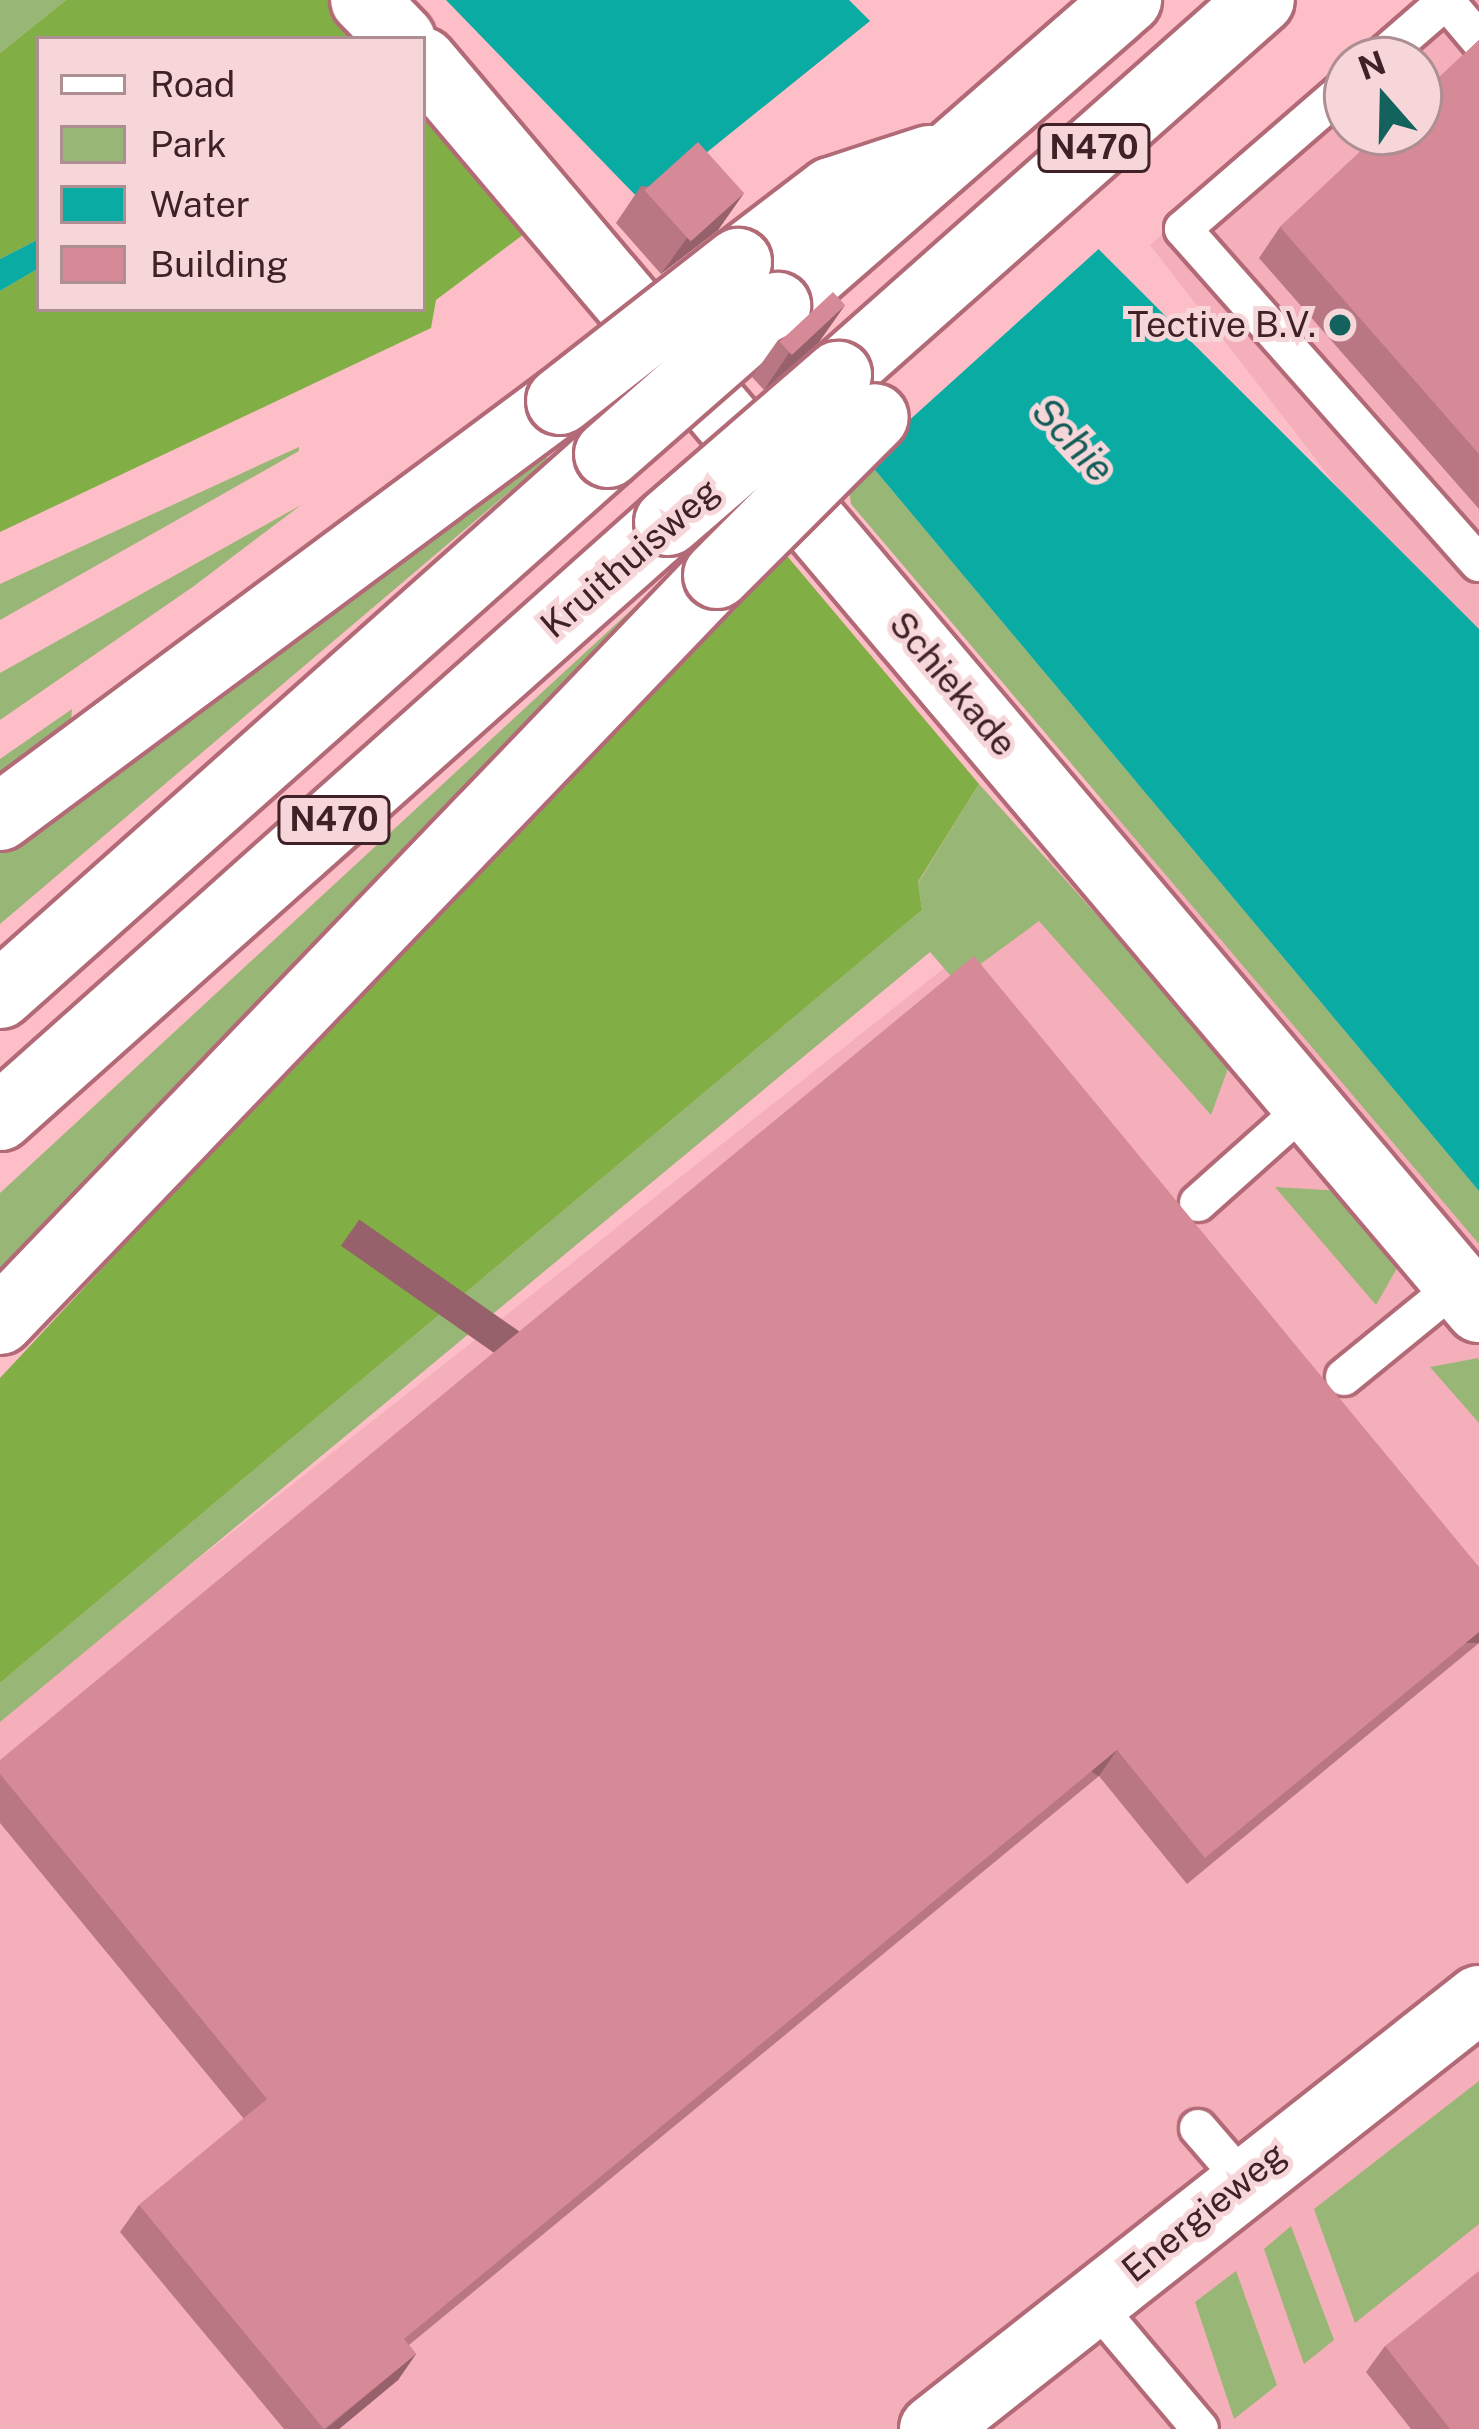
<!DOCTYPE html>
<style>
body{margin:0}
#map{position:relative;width:1479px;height:2429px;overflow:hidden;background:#febec8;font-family:"Public Sans",sans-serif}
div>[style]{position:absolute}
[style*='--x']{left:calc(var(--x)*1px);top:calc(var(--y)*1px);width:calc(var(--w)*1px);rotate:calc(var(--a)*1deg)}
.built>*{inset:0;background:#f4afba}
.green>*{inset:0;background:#98b675}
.forest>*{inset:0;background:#82af45}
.water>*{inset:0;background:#09aba2}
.pier>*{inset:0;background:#febec8}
.roads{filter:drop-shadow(3px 0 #b26a77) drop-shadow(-3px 0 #b26a77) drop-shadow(0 3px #b26a77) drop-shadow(0 -3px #b26a77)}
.lane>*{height:36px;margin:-18px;padding:0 18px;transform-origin:18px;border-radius:18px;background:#fff}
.street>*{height:66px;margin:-33px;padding:0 33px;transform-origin:33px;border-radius:33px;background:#fff}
.highway>*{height:66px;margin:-33px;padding:0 33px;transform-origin:33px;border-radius:33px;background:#fff}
.bridges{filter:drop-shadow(3px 0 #b26a77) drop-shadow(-3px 0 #b26a77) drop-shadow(0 3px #b26a77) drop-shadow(0 -3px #b26a77)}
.highway-bridge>*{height:66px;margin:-33px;padding:0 33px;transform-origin:33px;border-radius:33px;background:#fff}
.wall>*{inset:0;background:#b87782}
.shaded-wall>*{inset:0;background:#96616a;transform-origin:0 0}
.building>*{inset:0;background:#d68a97;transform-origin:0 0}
.dots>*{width:33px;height:33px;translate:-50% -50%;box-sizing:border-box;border:6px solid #f7d6da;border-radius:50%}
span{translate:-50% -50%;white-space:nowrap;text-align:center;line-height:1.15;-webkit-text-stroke:10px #f7d6da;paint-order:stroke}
.shield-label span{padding:3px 9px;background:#f7d6da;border:3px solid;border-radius:9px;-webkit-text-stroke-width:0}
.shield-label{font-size:33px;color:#3f2127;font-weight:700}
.poi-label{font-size:36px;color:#3f2127}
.right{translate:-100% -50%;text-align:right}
.street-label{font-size:36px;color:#3f2127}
.water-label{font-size:39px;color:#125d58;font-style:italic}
.legend{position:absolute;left:36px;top:36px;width:390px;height:276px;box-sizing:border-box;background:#f7d6da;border:3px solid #ad8e92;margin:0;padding:15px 21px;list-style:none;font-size:36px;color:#3f2127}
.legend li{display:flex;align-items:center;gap:24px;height:60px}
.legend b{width:60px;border:3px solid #ad8e92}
.north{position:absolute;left:1323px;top:36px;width:120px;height:120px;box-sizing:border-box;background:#f7d6da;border:3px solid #ad8e92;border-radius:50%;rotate:340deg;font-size:33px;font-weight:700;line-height:48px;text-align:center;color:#3f2127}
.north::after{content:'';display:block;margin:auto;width:42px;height:54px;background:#14625e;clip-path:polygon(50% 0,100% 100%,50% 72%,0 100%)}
</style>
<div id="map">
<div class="built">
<i style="clip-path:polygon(1422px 0,1479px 0,1479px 2429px,0 2429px,0 1716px,962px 954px,1359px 515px,1150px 245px,1347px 68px,1347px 132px,1419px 132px,1419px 60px,1356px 60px)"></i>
</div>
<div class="green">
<i style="clip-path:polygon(0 0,66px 0,0 53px)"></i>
<i style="clip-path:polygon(534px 445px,548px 459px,0 924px,0 850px)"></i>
<i style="clip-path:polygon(299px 447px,299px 451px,0 620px,0 584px)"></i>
<i style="clip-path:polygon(870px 464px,1479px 1191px,1479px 1244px,851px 504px,848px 483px)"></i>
<i style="clip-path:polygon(301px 505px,194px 586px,0 720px,0 673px)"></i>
<i style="clip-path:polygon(693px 553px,0 1286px,0 1193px)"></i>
<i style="clip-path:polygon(72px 709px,70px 737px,0 787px,0 759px)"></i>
<i style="clip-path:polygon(979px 784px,1230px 1063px,1211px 1115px,1039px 921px,956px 982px,930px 952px,0 1722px,0 1683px,922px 910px,918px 883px)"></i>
<i style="clip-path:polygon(1275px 1187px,1342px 1191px,1401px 1261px,1376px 1305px)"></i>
<i style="clip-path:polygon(1478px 1358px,1479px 1360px,1479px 1423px,1430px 1367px)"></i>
<i style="clip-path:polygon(1479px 2081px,1479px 2224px,1355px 2323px,1314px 2209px)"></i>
<i style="clip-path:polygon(1291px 2226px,1334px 2340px,1304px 2364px,1264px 2249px)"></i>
<i style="clip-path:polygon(1236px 2271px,1277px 2385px,1234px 2419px,1195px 2302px)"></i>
</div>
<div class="forest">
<i style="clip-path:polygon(66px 0,331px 0,366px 39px,39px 39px,39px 239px,0 259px,0 53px)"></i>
<i style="clip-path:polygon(423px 101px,536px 225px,436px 300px,431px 328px,0 532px,0 291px,39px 268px,39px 309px,423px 309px)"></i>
<i style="clip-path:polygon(777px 544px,979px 784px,918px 882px,922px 910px,0 1683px,0 1378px)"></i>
</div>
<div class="water">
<i style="clip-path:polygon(446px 0,849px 0,1479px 629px,1479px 1191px,870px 464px,903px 435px,673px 179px,642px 202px)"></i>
<i style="clip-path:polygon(39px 239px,39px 268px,0 291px,0 259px)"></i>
</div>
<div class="pier">
<i style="clip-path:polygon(875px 17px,1102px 246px,894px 434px,671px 187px,639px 207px)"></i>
</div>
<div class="roads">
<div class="lane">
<i style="--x:1446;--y:1;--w:51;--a:49.8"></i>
<i style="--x:1378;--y:60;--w:91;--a:-41"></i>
<i style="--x:1347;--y:87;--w:217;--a:139.1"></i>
<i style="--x:1183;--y:229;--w:446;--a:48.5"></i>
<i style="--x:1198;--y:1203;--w:146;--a:-41.7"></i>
<i style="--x:1344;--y:1377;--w:146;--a:-39.2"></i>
<i style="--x:1198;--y:2128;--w:67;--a:49.2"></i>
<i style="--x:1092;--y:2301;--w:167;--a:49.8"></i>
</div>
<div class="street">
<i style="--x:364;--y:0;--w:54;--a:45.7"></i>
<i style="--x:423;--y:61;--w:1635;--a:49.76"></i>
<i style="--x:933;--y:2429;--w:695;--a:-38.22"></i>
</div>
<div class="highway">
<i style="--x:738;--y:262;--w:117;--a:-37.4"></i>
<i style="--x:831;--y:191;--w:103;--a:-18.1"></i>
<i style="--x:777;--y:306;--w:466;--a:-41.1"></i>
<i style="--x:838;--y:375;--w:565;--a:-41.56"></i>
<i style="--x:0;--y:817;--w:698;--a:-36.61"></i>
<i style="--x:0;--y:995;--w:814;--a:-41.66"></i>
<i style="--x:0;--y:1117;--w:895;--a:-41.69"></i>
<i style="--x:0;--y:1321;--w:1035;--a:-46.14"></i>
</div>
</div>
<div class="bridges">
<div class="highway-bridge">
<i style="--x:560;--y:401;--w:226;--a:-38"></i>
<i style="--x:608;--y:454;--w:225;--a:-41.2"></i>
<i style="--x:668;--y:522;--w:225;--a:-40.9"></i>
<i style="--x:717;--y:575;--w:223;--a:-45"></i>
</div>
</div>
<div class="wall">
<i style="clip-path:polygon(1479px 40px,1479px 509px,1259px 258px,1280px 227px)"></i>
<i style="clip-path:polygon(641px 186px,744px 193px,718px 230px,661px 274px,616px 223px)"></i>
<i style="clip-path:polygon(845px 305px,819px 342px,764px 390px,752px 377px,778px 340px)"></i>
<i style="clip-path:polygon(1479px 1567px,1479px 1643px,1187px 1884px,1099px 1776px,409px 2345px,416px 2354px,398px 2380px,339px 2429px,284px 2429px,120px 2232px,139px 2205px,244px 2119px,0 1823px,0 1760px)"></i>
<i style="clip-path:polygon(1385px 2346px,1479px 2429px,1411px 2429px,1366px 2372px)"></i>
</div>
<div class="shaded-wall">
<i style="clip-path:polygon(744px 193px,718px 230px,661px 274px,687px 238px)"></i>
<i style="clip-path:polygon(845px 305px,819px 342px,764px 390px,789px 353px)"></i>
<i style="left:1479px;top:1632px;width:11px;height:355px;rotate:90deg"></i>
<i style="left:1117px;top:1750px;width:32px;height:925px;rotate:125deg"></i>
<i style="clip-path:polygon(416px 2354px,398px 2380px,339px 2429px,326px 2429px)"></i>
</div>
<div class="building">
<i style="clip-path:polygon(1479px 40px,1479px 454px,1280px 227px,1381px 132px,1419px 132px,1419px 96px)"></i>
<i style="left:698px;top:142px;width:69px;height:72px;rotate:48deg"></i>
<i style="left:833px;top:292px;width:18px;height:73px;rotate:47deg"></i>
<i style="clip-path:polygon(974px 956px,1479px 1567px,1479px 1632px,1205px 1858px,1117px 1750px,404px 2339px,416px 2354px,324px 2429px,139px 2205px,267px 2099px,0 1774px,0 1760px)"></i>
<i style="clip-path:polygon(1479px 2271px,1479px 2429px,1450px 2429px,1385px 2346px)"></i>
</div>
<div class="dots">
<i style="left:1340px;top:325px;background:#14625e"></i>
</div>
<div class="shield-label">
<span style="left:1094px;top:148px">N470</span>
<span style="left:334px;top:820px">N470</span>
</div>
<div class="poi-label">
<span class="right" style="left:1316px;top:325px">Tective B.V.</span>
</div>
<div class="street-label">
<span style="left:630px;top:558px;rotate:-41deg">Kruithuisweg</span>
<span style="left:953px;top:684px;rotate:50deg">Schiekade</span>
<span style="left:1204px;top:2212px;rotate:-39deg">Energieweg</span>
</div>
<div class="water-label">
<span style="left:1073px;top:440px;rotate:47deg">Schie</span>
</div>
<ul class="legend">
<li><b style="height:15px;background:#fff"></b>Road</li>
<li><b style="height:33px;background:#98b675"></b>Park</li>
<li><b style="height:33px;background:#09aba2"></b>Water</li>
<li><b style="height:33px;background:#d68a97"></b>Building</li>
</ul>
<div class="north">N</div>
</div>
